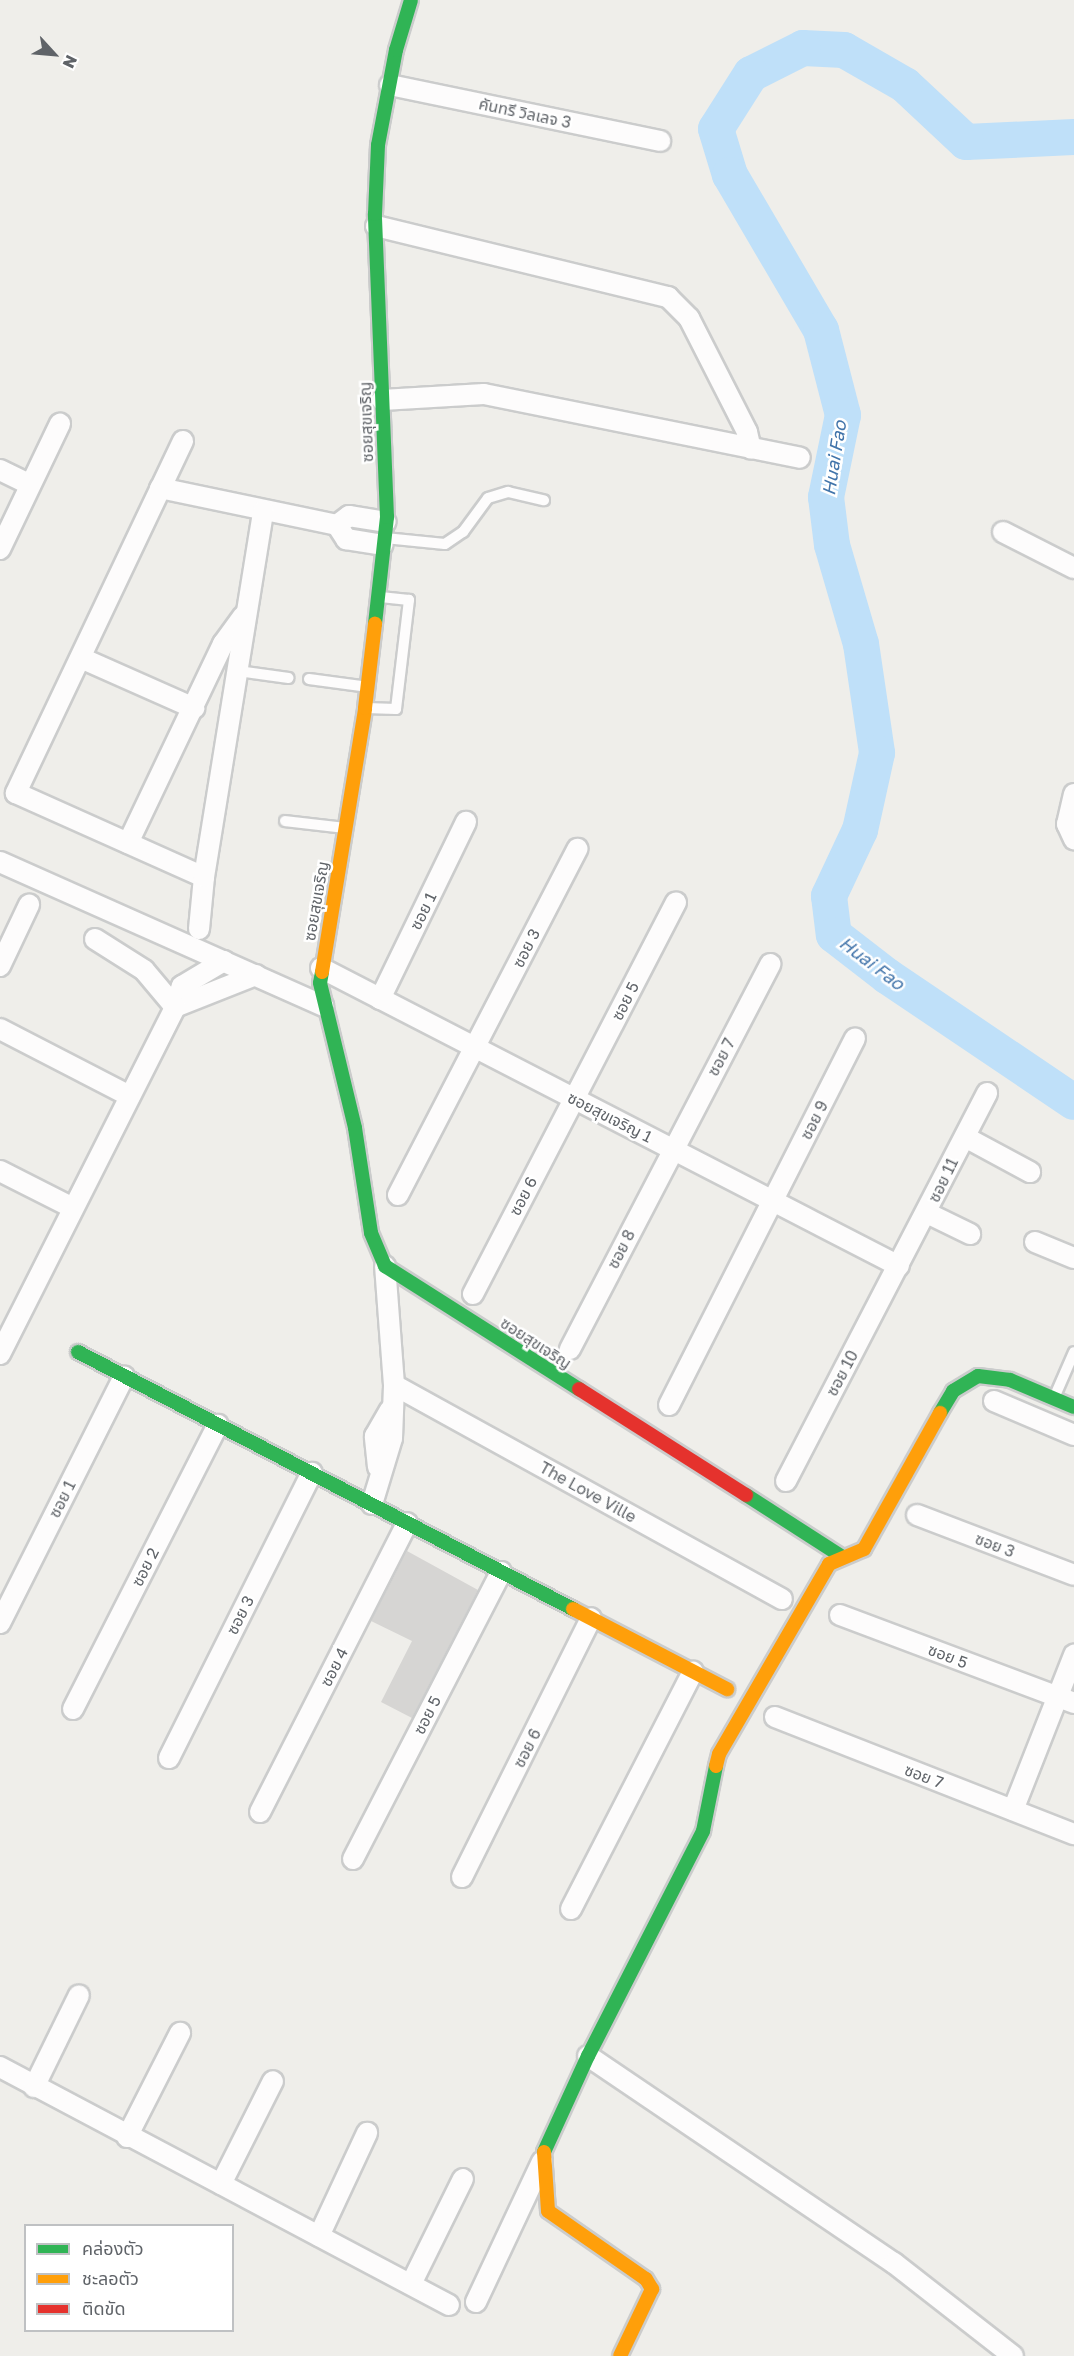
<!DOCTYPE html>
<meta charset="utf-8">
<style>
body{margin:0}
#map{position:relative;width:1074px;height:2356px;overflow:hidden;background:#efeeea;font-family:"Golos Text","Noto Sans Thai",sans-serif}
div>[style]{position:absolute}
[style*='--x']{left:calc(var(--x)*1px);top:calc(var(--y)*1px);width:calc(var(--w)*1px);rotate:calc(var(--a)*1deg)}
.river>*{height:36px;margin:-18px;padding:0 18px;transform-origin:18px;border-radius:18px;background:#bfe0f9}
.building>*{inset:0;background:#d6d5d3}
.roads{filter:drop-shadow(2px 0 #cbcccc) drop-shadow(-2px 0 #cbcccc) drop-shadow(0 2px #cbcccc) drop-shadow(0 -2px #cbcccc)}
.lane>*{height:10px;margin:-5px;padding:0 5px;transform-origin:5px;border-radius:5px;background:#fdfcfc}
.street>*{height:20px;margin:-10px;padding:0 10px;transform-origin:10px;border-radius:10px;background:#fdfcfc}
.fast>*{height:14px;margin:-7px;padding:0 7px;transform-origin:7px;border-radius:7px;background:#30b455}
.slow>*{height:14px;margin:-7px;padding:0 7px;transform-origin:7px;border-radius:7px;background:#ff9f0a}
.jam>*{height:14px;margin:-7px;padding:0 7px;transform-origin:7px;border-radius:7px;background:#e5322d}
span{translate:-50% -50%;white-space:nowrap;text-align:center;line-height:1.15;-webkit-text-stroke:5px #fff;paint-order:stroke}
.street-label{font-size:16px;color:#5f6368}
.water-label{font-size:18px;color:#4174aa;font-style:italic}
.legend{position:absolute;left:24px;top:2224px;width:210px;height:108px;box-sizing:border-box;background:#fff;border:2px solid #bfc1c3;margin:0;padding:8px 10px;list-style:none;font-size:18px;color:#5f6368}
.legend li{display:flex;align-items:center;gap:12px;height:30px}
.legend b{width:30px;border:2px solid #bfc1c3}
.north{position:absolute;left:24px;top:24px;width:60px;height:60px;-webkit-text-stroke:4px #fff;paint-order:stroke;rotate:116deg;font-size:16px;font-weight:700;line-height:24px;text-align:center;color:#5f6368}
.north::after{content:'';display:block;margin:auto;width:21px;height:27px;background:#5f6368;clip-path:polygon(50% 0,100% 100%,50% 72%,0 100%)}
</style>
<div id="map">
<div class="river">
<i style="--x:1074;--y:137;--w:108;--a:177.3"></i>
<i style="--x:966;--y:142;--w:83;--a:-136.9"></i>
<i style="--x:905;--y:85;--w:70;--a:-150.2"></i>
<i style="--x:844;--y:50;--w:41;--a:-177.2"></i>
<i style="--x:803;--y:48;--w:58;--a:153.4"></i>
<i style="--x:751;--y:74;--w:65;--a:122.5"></i>
<i style="--x:716;--y:129;--w:48;--a:73.1"></i>
<i style="--x:730;--y:175;--w:180;--a:59.6"></i>
<i style="--x:821;--y:330;--w:88;--a:75.5"></i>
<i style="--x:843;--y:415;--w:84;--a:101.7"></i>
<i style="--x:826;--y:497;--w:48;--a:82.9"></i>
<i style="--x:832;--y:545;--w:103;--a:73.7"></i>
<i style="--x:861;--y:644;--w:110;--a:81.6"></i>
<i style="--x:877;--y:753;--w:79;--a:102.4"></i>
<i style="--x:860;--y:830;--w:73;--a:115.2"></i>
<i style="--x:829;--y:896;--w:39;--a:83"></i>
<i style="--x:834;--y:935;--w:67;--a:37.7"></i>
<i style="--x:887;--y:976;--w:225;--a:34"></i>
</div>
<div class="building">
<i style="clip-path:polygon(407px 1551px,478px 1590px,412px 1718px,381px 1702px,412px 1641px,371px 1621px)"></i>
</div>
<div class="roads">
<div class="lane">
<i style="--x:385;--y:538;--w:60;--a:5.7"></i>
<i style="--x:445;--y:544;--w:22;--a:-34"></i>
<i style="--x:463;--y:532;--w:42;--a:-53.7"></i>
<i style="--x:488;--y:498;--w:21;--a:-17"></i>
<i style="--x:508;--y:492;--w:37;--a:13"></i>
<i style="--x:238;--y:671;--w:51;--a:7.8"></i>
<i style="--x:309;--y:679;--w:60;--a:7.7"></i>
<i style="--x:366;--y:708;--w:30;--a:2"></i>
<i style="--x:396;--y:709;--w:110;--a:-83.2"></i>
<i style="--x:409;--y:600;--w:31;--a:-174"></i>
<i style="--x:285;--y:821;--w:60;--a:6.7"></i>
<i style="--x:1054;--y:1398;--w:50;--a:-66.5"></i>
</div>
<div class="street">
<i style="--x:390;--y:85;--w:276;--a:11.7"></i>
<i style="--x:376;--y:226;--w:301;--a:13.7"></i>
<i style="--x:668;--y:297;--w:30;--a:45"></i>
<i style="--x:689;--y:318;--w:128;--a:63"></i>
<i style="--x:747;--y:432;--w:17;--a:77"></i>
<i style="--x:382;--y:400;--w:102;--a:-3.4"></i>
<i style="--x:484;--y:394;--w:322;--a:11.4"></i>
<i style="--x:183;--y:441;--w:390;--a:115.4"></i>
<i style="--x:16;--y:793;--w:206;--a:24.1"></i>
<i style="--x:0;--y:470;--w:32;--a:26"></i>
<i style="--x:160;--y:488;--w:181;--a:11.8"></i>
<i style="--x:337;--y:525;--w:17;--a:57"></i>
<i style="--x:346;--y:539;--w:37;--a:9"></i>
<i style="--x:337;--y:525;--w:15;--a:-37"></i>
<i style="--x:349;--y:516;--w:37;--a:9"></i>
<i style="--x:1003;--y:532;--w:80;--a:26.9"></i>
<i style="--x:0;--y:549;--w:139;--a:-64.4"></i>
<i style="--x:81;--y:658;--w:124;--a:23.9"></i>
<i style="--x:1074;--y:794;--w:31;--a:103"></i>
<i style="--x:1067;--y:824;--w:17;--a:65"></i>
<i style="--x:128;--y:843;--w:221;--a:-64.5"></i>
<i style="--x:223;--y:644;--w:34;--a:-54"></i>
<i style="--x:0;--y:862;--w:354;--a:24"></i>
<i style="--x:199;--y:929;--w:52;--a:-84.5"></i>
<i style="--x:204;--y:877;--w:371;--a:-80.8"></i>
<i style="--x:0;--y:966;--w:68;--a:-64.6"></i>
<i style="--x:321;--y:968;--w:650;--a:27.27"></i>
<i style="--x:380;--y:999;--w:197;--a:-64.1"></i>
<i style="--x:175;--y:1007;--w:87;--a:-21.6"></i>
<i style="--x:175;--y:1007;--w:22;--a:-72"></i>
<i style="--x:182;--y:986;--w:49;--a:-30.8"></i>
<i style="--x:0;--y:1029;--w:146;--a:27.3"></i>
<i style="--x:965;--y:1137;--w:74;--a:28.3"></i>
<i style="--x:0;--y:1171;--w:80;--a:26.9"></i>
<i style="--x:398;--y:1195;--w:390;--a:-62.6"></i>
<i style="--x:927;--y:1213;--w:48;--a:26"></i>
<i style="--x:1035;--y:1242;--w:42;--a:22.3"></i>
<i style="--x:473;--y:1294;--w:441;--a:-62.6"></i>
<i style="--x:570;--y:1349;--w:434;--a:-62.5"></i>
<i style="--x:0;--y:1354;--w:389;--a:-63.2"></i>
<i style="--x:175;--y:1007;--w:48;--a:-130"></i>
<i style="--x:144;--y:970;--w:58;--a:-147.7"></i>
<i style="--x:394;--y:1385;--w:443;--a:28.9"></i>
<i style="--x:994;--y:1401;--w:87;--a:23"></i>
<i style="--x:669;--y:1405;--w:411;--a:-63.1"></i>
<i style="--x:378;--y:1467;--w:31;--a:-96"></i>
<i style="--x:375;--y:1436;--w:30;--a:-60"></i>
<i style="--x:786;--y:1481;--w:437;--a:-62.6"></i>
<i style="--x:372;--y:1504;--w:69;--a:-73.1"></i>
<i style="--x:392;--y:1438;--w:53;--a:-87.8"></i>
<i style="--x:394;--y:1385;--w:119;--a:-94.3"></i>
<i style="--x:917;--y:1515;--w:168;--a:20.9"></i>
<i style="--x:840;--y:1615;--w:250;--a:20.6"></i>
<i style="--x:0;--y:1623;--w:276;--a:-63.3"></i>
<i style="--x:73;--y:1709;--w:319;--a:-63"></i>
<i style="--x:775;--y:1717;--w:321;--a:21.4"></i>
<i style="--x:169;--y:1758;--w:319;--a:-63.4"></i>
<i style="--x:1013;--y:1810;--w:167;--a:-68.5"></i>
<i style="--x:260;--y:1812;--w:324;--a:-63"></i>
<i style="--x:353;--y:1859;--w:323;--a:-62.7"></i>
<i style="--x:462;--y:1877;--w:289;--a:-63.5"></i>
<i style="--x:571;--y:1909;--w:267;--a:-62.8"></i>
<i style="--x:588;--y:2056;--w:369;--a:34.1"></i>
<i style="--x:894;--y:2263;--w:151;--a:38"></i>
<i style="--x:0;--y:2067;--w:508;--a:27.93"></i>
<i style="--x:34;--y:2087;--w:102;--a:-63.9"></i>
<i style="--x:127;--y:2137;--w:117;--a:-63"></i>
<i style="--x:221;--y:2184;--w:115;--a:-63.2"></i>
<i style="--x:319;--y:2236;--w:114;--a:-65"></i>
<i style="--x:411;--y:2284;--w:117;--a:-63.7"></i>
<i style="--x:476;--y:2302;--w:155;--a:-64.8"></i>
</div>
<div class="fast">
<i style="--x:375;--y:624;--w:108;--a:-83.6"></i>
<i style="--x:387;--y:517;--w:303;--a:-92.3"></i>
<i style="--x:375;--y:214;--w:69;--a:-87.5"></i>
<i style="--x:378;--y:145;--w:97;--a:-79.3"></i>
<i style="--x:396;--y:50;--w:52;--a:-73.3"></i>
<i style="--x:322;--y:972;--w:11;--a:100"></i>
<i style="--x:320;--y:983;--w:149;--a:76.4"></i>
<i style="--x:355;--y:1128;--w:106;--a:81.3"></i>
<i style="--x:371;--y:1233;--w:36;--a:67"></i>
<i style="--x:385;--y:1266;--w:230;--a:32.4"></i>
<i style="--x:78;--y:1352;--w:558;--a:27.44"></i>
<i style="--x:940;--y:1413;--w:26;--a:-59"></i>
<i style="--x:953;--y:1391;--w:29;--a:-31"></i>
<i style="--x:978;--y:1376;--w:32;--a:7"></i>
<i style="--x:1010;--y:1380;--w:69;--a:22.9"></i>
<i style="--x:746;--y:1495;--w:113;--a:32.7"></i>
<i style="--x:544;--y:2152;--w:106;--a:-65.4"></i>
<i style="--x:588;--y:2056;--w:253;--a:-62.9"></i>
<i style="--x:703;--y:1831;--w:66;--a:-78.7"></i>
</div>
<div class="slow">
<i style="--x:322;--y:972;--w:267;--a:-80.7"></i>
<i style="--x:365;--y:708;--w:85;--a:-83.2"></i>
<i style="--x:573;--y:1609;--w:174;--a:27.5"></i>
<i style="--x:716;--y:1766;--w:12;--a:-76"></i>
<i style="--x:719;--y:1754;--w:220;--a:-59.9"></i>
<i style="--x:829;--y:1564;--w:38;--a:-23"></i>
<i style="--x:864;--y:1549;--w:156;--a:-60.8"></i>
<i style="--x:544;--y:2152;--w:59;--a:86.1"></i>
<i style="--x:548;--y:2211;--w:119;--a:34.8"></i>
<i style="--x:646;--y:2279;--w:12;--a:59"></i>
<i style="--x:652;--y:2289;--w:74;--a:115.5"></i>
</div>
<div class="jam">
<i style="--x:579;--y:1389;--w:198;--a:32.4"></i>
</div>
</div>
<div class="street-label">
<span style="left:525px;top:113px;rotate:12deg">คันทรี วิลเลจ 3</span>
<span style="left:366px;top:422px;rotate:-92deg">ซอยสุขเจริญ</span>
<span style="left:316px;top:901px;rotate:-80deg">ซอยสุขเจริญ</span>
<span style="left:423px;top:911px;rotate:-64deg">ซอย 1</span>
<span style="left:526px;top:948px;rotate:-63deg">ซอย 3</span>
<span style="left:625px;top:1001px;rotate:-63deg">ซอย 5</span>
<span style="left:721px;top:1057px;rotate:-62deg">ซอย 7</span>
<span style="left:610px;top:1117px;rotate:27deg">ซอยสุขเจริญ 1</span>
<span style="left:814px;top:1120px;rotate:-63deg">ซอย 9</span>
<span style="left:943px;top:1180px;rotate:-64deg">ซอย 11</span>
<span style="left:523px;top:1196px;rotate:-63deg">ซอย 6</span>
<span style="left:621px;top:1249px;rotate:-63deg">ซอย 8</span>
<span style="left:536px;top:1343px;rotate:33deg">ซอยสุขเจริญ</span>
<span style="left:842px;top:1373px;rotate:-62deg">ซอย 10</span>
<span style="left:588px;top:1492px;rotate:29deg">The Love Ville</span>
<span style="left:62px;top:1499px;rotate:-63deg">ซอย 1</span>
<span style="left:995px;top:1545px;rotate:21deg">ซอย 3</span>
<span style="left:145px;top:1567px;rotate:-63deg">ซอย 2</span>
<span style="left:240px;top:1615px;rotate:-63deg">ซอย 3</span>
<span style="left:948px;top:1656px;rotate:21deg">ซอย 5</span>
<span style="left:334px;top:1667px;rotate:-63deg">ซอย 4</span>
<span style="left:427px;top:1715px;rotate:-63deg">ซอย 5</span>
<span style="left:527px;top:1748px;rotate:-63deg">ซอย 6</span>
<span style="left:924px;top:1776px;rotate:21deg">ซอย 7</span>
</div>
<div class="water-label">
<span style="left:834px;top:458px;rotate:-81deg">Huai Fao</span>
<span style="left:872px;top:963px;rotate:37deg">Huai Fao</span>
</div>
<ul class="legend">
<li><b style="height:8px;background:#30b455"></b>คล่องตัว</li>
<li><b style="height:8px;background:#ff9f0a"></b>ชะลอตัว</li>
<li><b style="height:8px;background:#e5322d"></b>ติดขัด</li>
</ul>
<div class="north">N</div>
</div>
